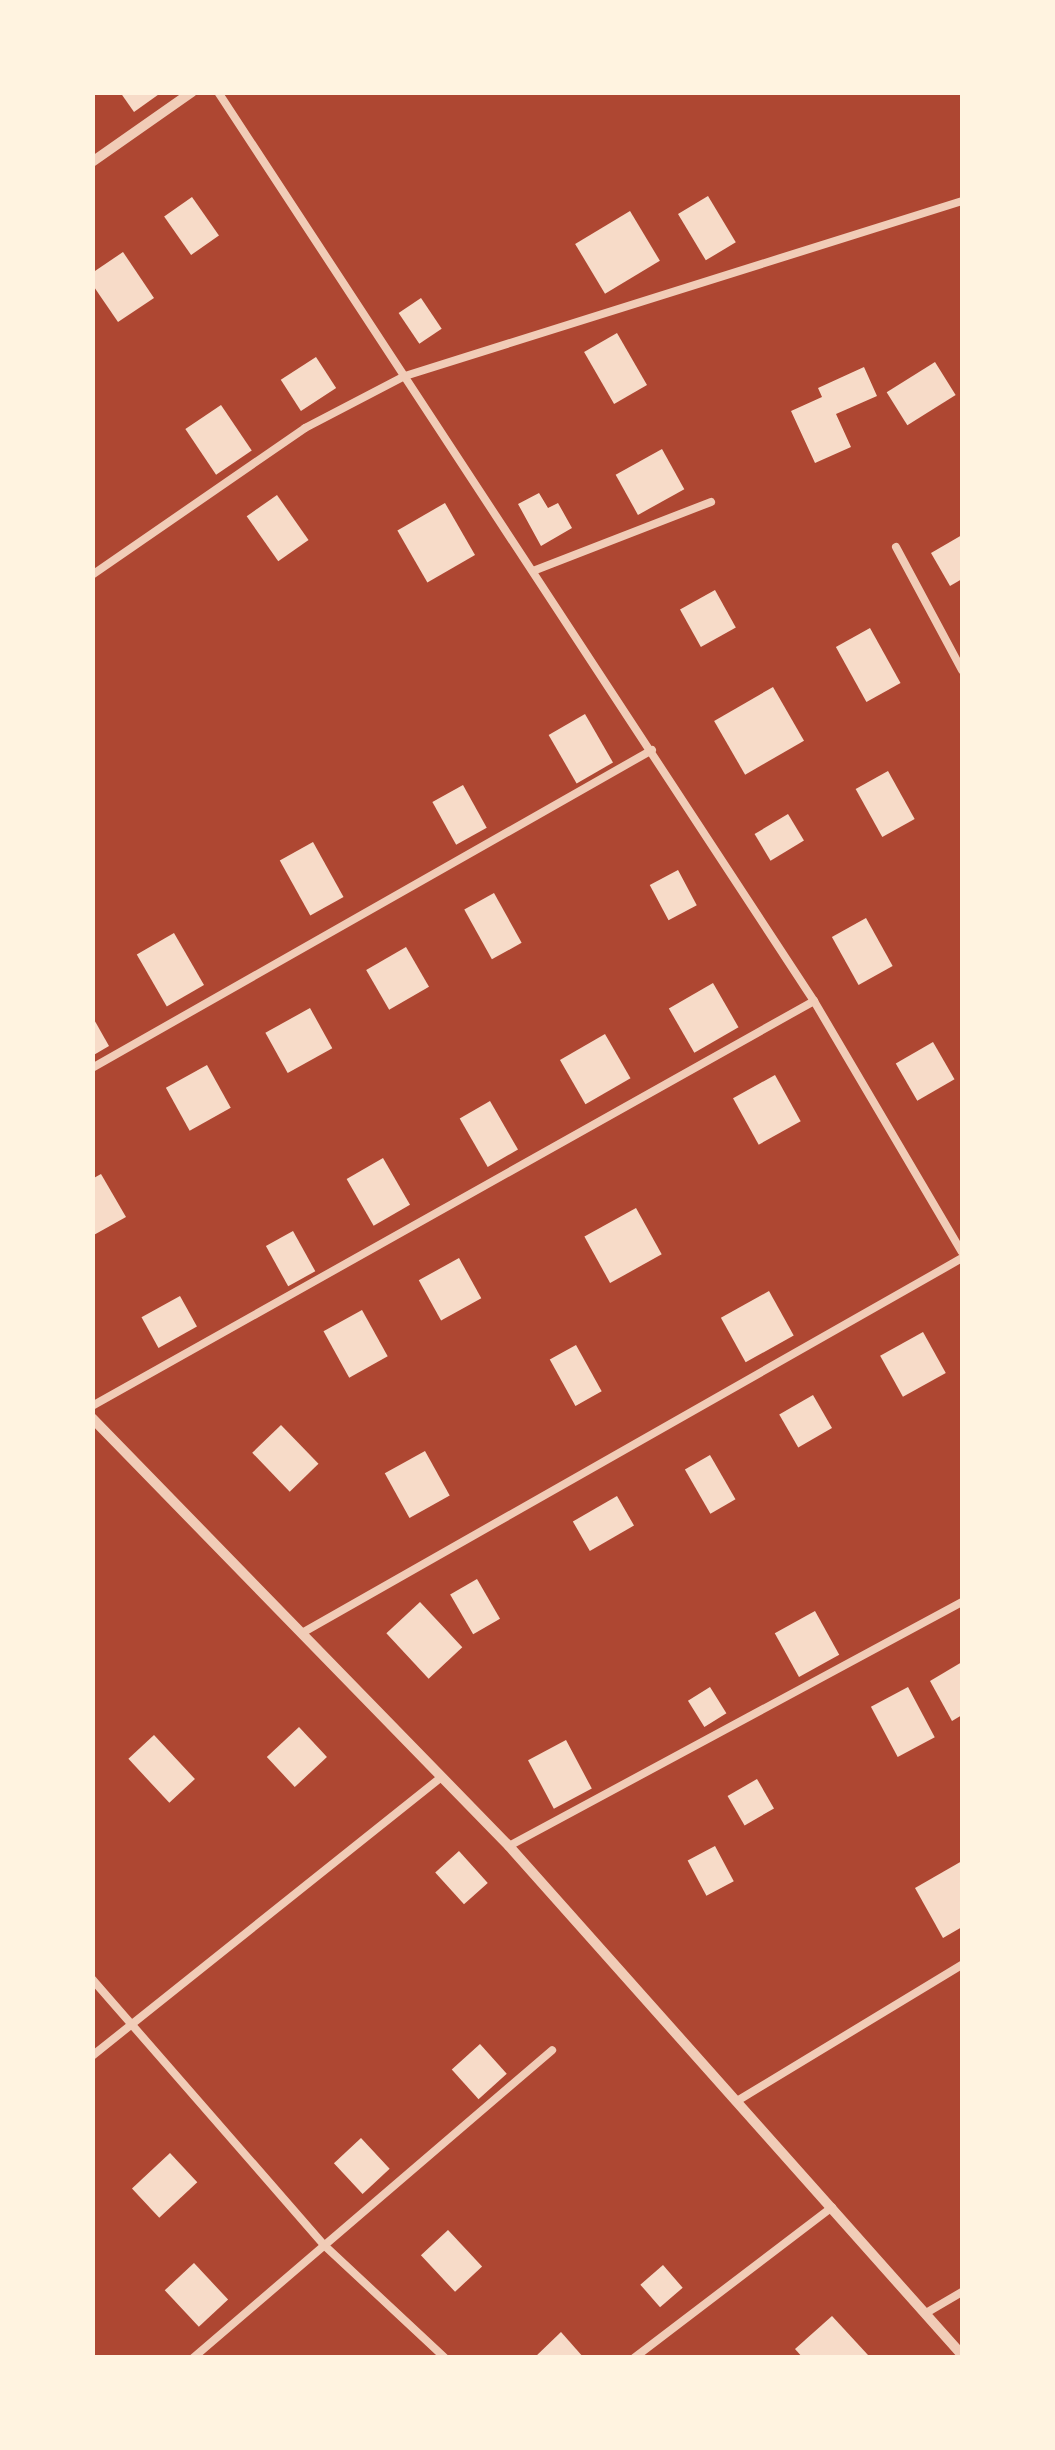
<!DOCTYPE html>
<style>
body{margin:0}
#map{position:relative;width:1055px;height:2450px;overflow:hidden;background:#c8553d;font-family:Helvetica,sans-serif}
div>[style]{position:absolute}
[style*='--x']{left:calc(var(--x)*1px);top:calc(var(--y)*1px);width:calc(var(--w)*1px);rotate:calc(var(--a)*1deg)}
.green>*{inset:0;background:#ae4732;transform-origin:0 0}
.building>*{inset:0;background:#f7dbc8;transform-origin:0 0}
.service>*{height:8px;margin:-4px;padding:0 4px;transform-origin:4px;border-radius:4px;background:#f1ccb7}
.minor>*{height:10px;margin:-5px;padding:0 5px;transform-origin:5px;border-radius:5px;background:#f1ccb7}
span{translate:-50% -50%;white-space:nowrap;text-align:center;line-height:1.15;-webkit-text-stroke:10px #fff3e0;paint-order:stroke}
.frame{position:absolute;inset:0;border:95px solid #fff3e0;pointer-events:none}
</style>
<div id="map">
<div class="green">
<i style="left:92px;top:93px;width:870px;height:2264px"></i>
</div>
<div class="building">
<i style="clip-path:polygon(120px 92px,162px 92px,134px 112px)"></i>
<i style="left:708px;top:196px;width:54px;height:35px;rotate:59deg"></i>
<i style="left:192px;top:197px;width:47px;height:34px;rotate:55deg"></i>
<i style="left:630px;top:211px;width:58px;height:64px;rotate:59deg"></i>
<i style="clip-path:polygon(123px 252px,154px 298px,118px 322px,92px 284px,92px 273px)"></i>
<i style="left:421px;top:298px;width:37px;height:27px;rotate:56deg"></i>
<i style="left:617px;top:333px;width:60px;height:38px;rotate:60deg"></i>
<i style="left:316px;top:357px;width:37px;height:42px;rotate:57deg"></i>
<i style="left:935px;top:362px;width:39px;height:57px;rotate:58deg"></i>
<i style="clip-path:polygon(864px 367px,877px 396px,836px 414px,851px 447px,815px 463px,791px 411px,822px 397px,818px 388px)"></i>
<i style="left:221px;top:405px;width:55px;height:43px;rotate:56deg"></i>
<i style="left:662px;top:449px;width:46px;height:53px;rotate:61deg"></i>
<i style="clip-path:polygon(539px 493px,548px 508px,558px 503px,572px 528px,541px 546px,518px 504px)"></i>
<i style="left:277px;top:495px;width:55px;height:37px;rotate:55deg"></i>
<i style="left:445px;top:503px;width:60px;height:55px;rotate:60deg"></i>
<i style="clip-path:polygon(962px 535px,962px 579px,950px 586px,931px 553px)"></i>
<i style="left:715px;top:590px;width:43px;height:40px;rotate:61deg"></i>
<i style="left:870px;top:628px;width:63px;height:39px;rotate:61deg"></i>
<i style="left:773px;top:687px;width:62px;height:68px;rotate:60deg"></i>
<i style="left:585px;top:714px;width:56px;height:42px;rotate:60deg"></i>
<i style="left:888px;top:771px;width:55px;height:37px;rotate:61deg"></i>
<i style="left:463px;top:785px;width:49px;height:35px;rotate:61deg"></i>
<i style="left:788px;top:814px;width:31px;height:39px;rotate:59deg"></i>
<i style="left:313px;top:842px;width:63px;height:38px;rotate:61deg"></i>
<i style="left:678px;top:870px;width:40px;height:32px;rotate:62deg"></i>
<i style="left:494px;top:893px;width:57px;height:34px;rotate:61deg"></i>
<i style="left:866px;top:918px;width:55px;height:39px;rotate:61deg"></i>
<i style="left:174px;top:933px;width:60px;height:43px;rotate:60deg"></i>
<i style="left:406px;top:947px;width:46px;height:46px;rotate:60deg"></i>
<i style="left:713px;top:983px;width:51px;height:51px;rotate:60deg"></i>
<i style="left:310px;top:1008px;width:46px;height:51px;rotate:61deg"></i>
<i style="clip-path:polygon(92px 1016px,109px 1046px,92px 1056px)"></i>
<i style="left:605px;top:1034px;width:51px;height:52px;rotate:60deg"></i>
<i style="left:933px;top:1042px;width:43px;height:43px;rotate:60deg"></i>
<i style="left:207px;top:1065px;width:49px;height:47px;rotate:61deg"></i>
<i style="left:775px;top:1075px;width:53px;height:48px;rotate:61deg"></i>
<i style="left:490px;top:1101px;width:56px;height:35px;rotate:60deg"></i>
<i style="left:383px;top:1158px;width:54px;height:42px;rotate:60deg"></i>
<i style="clip-path:polygon(101px 1174px,126px 1217px,92px 1236px,92px 1179px)"></i>
<i style="left:636px;top:1208px;width:53px;height:59px;rotate:61deg"></i>
<i style="left:293px;top:1231px;width:46px;height:31px;rotate:61deg"></i>
<i style="left:459px;top:1258px;width:46px;height:46px;rotate:61deg"></i>
<i style="left:769px;top:1291px;width:51px;height:55px;rotate:61deg"></i>
<i style="left:180px;top:1296px;width:35px;height:44px;rotate:61deg"></i>
<i style="left:362px;top:1310px;width:53px;height:44px;rotate:61deg"></i>
<i style="left:923px;top:1332px;width:47px;height:49px;rotate:61deg"></i>
<i style="left:576px;top:1345px;width:53px;height:30px;rotate:61deg"></i>
<i style="left:813px;top:1395px;width:38px;height:39px;rotate:60deg"></i>
<i style="left:281px;top:1425px;width:54px;height:40px;rotate:46deg"></i>
<i style="left:425px;top:1451px;width:51px;height:46px;rotate:61deg"></i>
<i style="left:710px;top:1455px;width:51px;height:29px;rotate:60deg"></i>
<i style="left:617px;top:1496px;width:34px;height:51px;rotate:60deg"></i>
<i style="left:477px;top:1579px;width:46px;height:31px;rotate:60deg"></i>
<i style="left:420px;top:1602px;width:62px;height:46px;rotate:47deg"></i>
<i style="left:815px;top:1611px;width:50px;height:46px;rotate:61deg"></i>
<i style="clip-path:polygon(962px 1662px,962px 1715px,952px 1721px,930px 1681px)"></i>
<i style="left:710px;top:1687px;width:31px;height:26px;rotate:58deg"></i>
<i style="left:908px;top:1687px;width:57px;height:42px;rotate:62deg"></i>
<i style="left:299px;top:1727px;width:41px;height:44px;rotate:47deg"></i>
<i style="left:154px;top:1735px;width:60px;height:35px;rotate:47deg"></i>
<i style="left:566px;top:1740px;width:55px;height:43px;rotate:62deg"></i>
<i style="left:757px;top:1779px;width:34px;height:34px;rotate:60deg"></i>
<i style="left:715px;top:1846px;width:40px;height:31px;rotate:62deg"></i>
<i style="left:459px;top:1851px;width:43px;height:32px;rotate:48deg"></i>
<i style="clip-path:polygon(962px 1861px,962px 1927px,943px 1938px,915px 1888px)"></i>
<i style="left:480px;top:2044px;width:40px;height:38px;rotate:48deg"></i>
<i style="left:361px;top:2138px;width:42px;height:37px;rotate:47deg"></i>
<i style="left:170px;top:2153px;width:40px;height:52px;rotate:47deg"></i>
<i style="left:448px;top:2230px;width:50px;height:37px;rotate:47deg"></i>
<i style="left:194px;top:2263px;width:50px;height:40px;rotate:47deg"></i>
<i style="left:663px;top:2265px;width:30px;height:30px;rotate:49deg"></i>
<i style="clip-path:polygon(832px 2316px,868px 2355px,865px 2358px,803px 2358px,795px 2349px)"></i>
<i style="clip-path:polygon(561px 2332px,584px 2358px,534px 2358px)"></i>
</div>
<div class="service">
<i style="--x:218;--y:92;--w:1087;--a:56.75"></i>
<i style="--x:814;--y:1001;--w:291;--a:59.5"></i>
<i style="--x:896;--y:547;--w:140;--a:61.8"></i>
<i style="--x:533;--y:571;--w:191;--a:-21.2"></i>
<i style="--x:92;--y:575;--w:259;--a:-34.6"></i>
<i style="--x:305;--y:428;--w:113;--a:-27.5"></i>
<i style="--x:405;--y:376;--w:584;--a:-17.44"></i>
<i style="--x:92;--y:1068;--w:644;--a:-29.59"></i>
<i style="--x:92;--y:1406;--w:828;--a:-29.29"></i>
<i style="--x:302;--y:1633;--w:759;--a:-29.6"></i>
<i style="--x:509;--y:1846;--w:515;--a:-28.31"></i>
<i style="--x:92;--y:1979;--w:354;--a:48.9"></i>
<i style="--x:325;--y:2246;--w:164;--a:43"></i>
<i style="--x:92;--y:2056;--w:447;--a:-38.6"></i>
<i style="--x:737;--y:2101;--w:263;--a:-31.2"></i>
<i style="--x:926;--y:2313;--w:42;--a:-30.3"></i>
<i style="--x:193;--y:2358;--w:473;--a:-40.6"></i>
<i style="--x:634;--y:2358;--w:249;--a:-37.3"></i>
</div>
<div class="minor">
<i style="--x:92;--y:162;--w:122;--a:-35"></i>
<i style="--x:92;--y:1418;--w:598;--a:45.75"></i>
<i style="--x:509;--y:1846;--w:681;--a:48.33"></i>
</div>
<div class="frame"></div>
</div>
